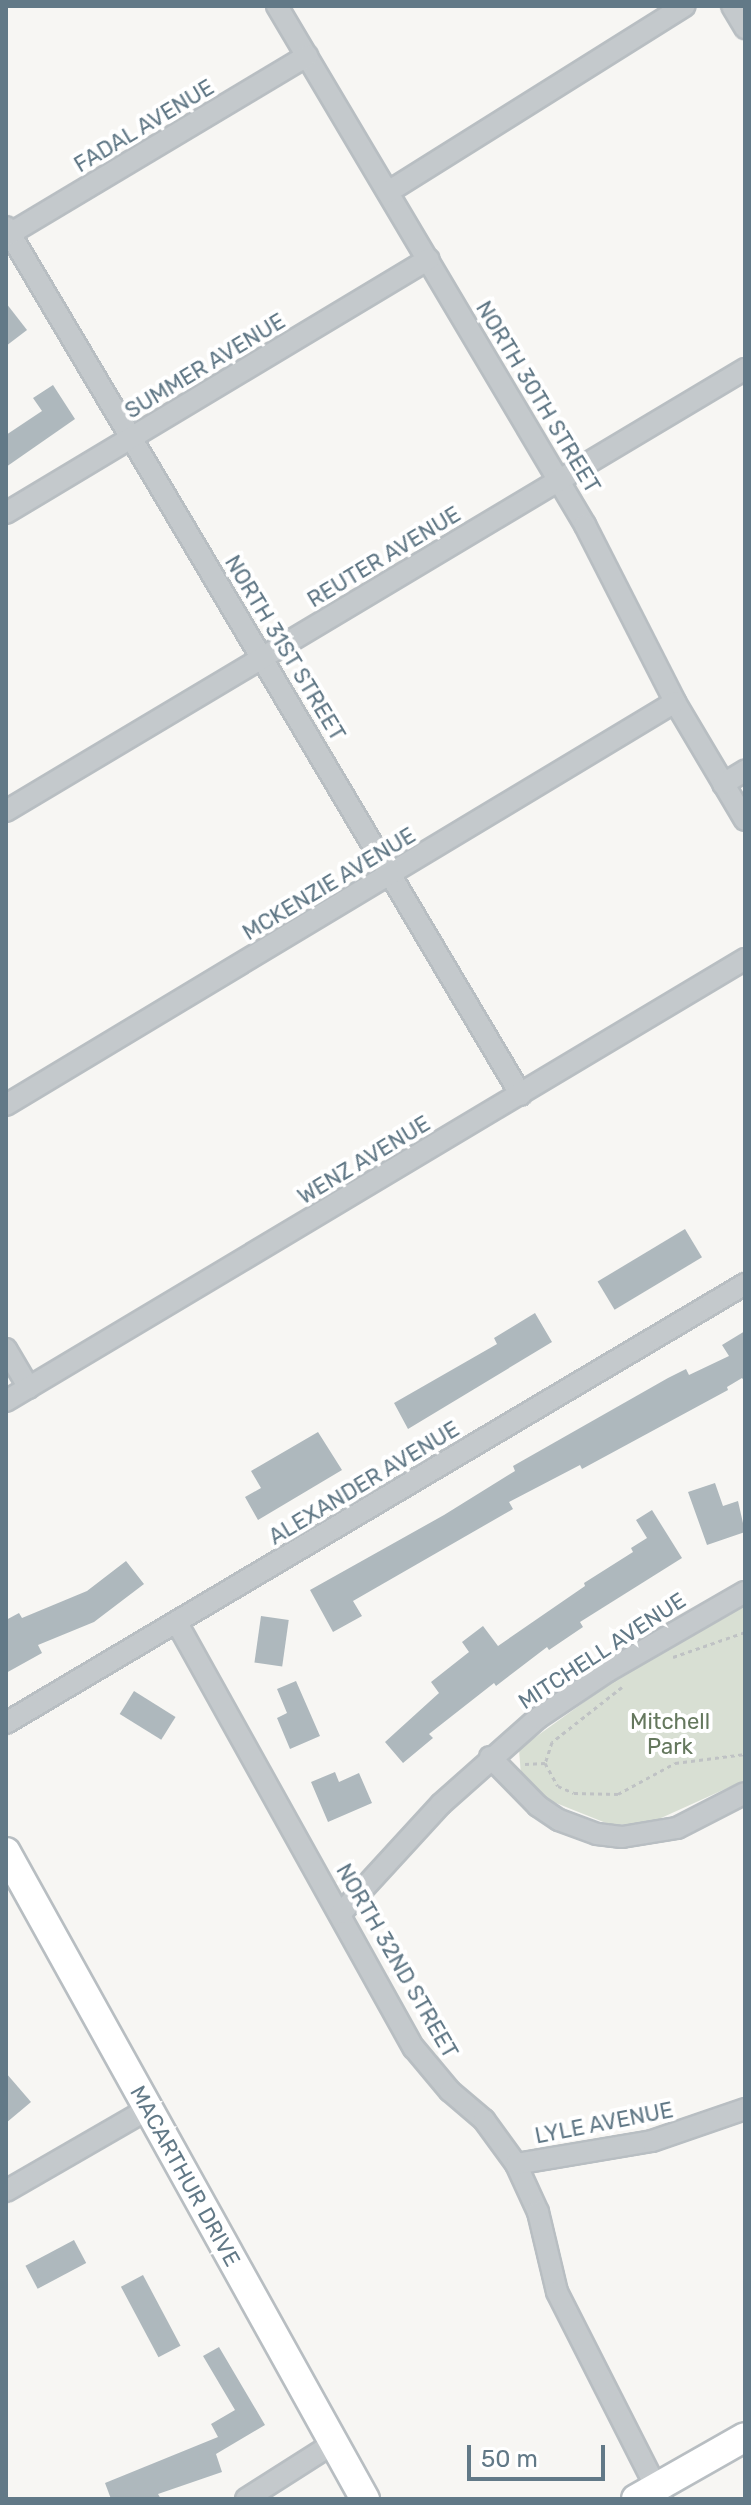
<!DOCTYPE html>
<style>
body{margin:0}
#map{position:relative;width:751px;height:2505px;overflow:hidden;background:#f7f6f3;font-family:Rubik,sans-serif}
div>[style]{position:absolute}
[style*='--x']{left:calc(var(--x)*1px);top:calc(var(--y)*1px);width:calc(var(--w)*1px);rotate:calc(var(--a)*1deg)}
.green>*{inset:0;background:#d8dfd3}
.building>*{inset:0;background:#aeb8bd;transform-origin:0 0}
.path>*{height:3px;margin-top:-1.5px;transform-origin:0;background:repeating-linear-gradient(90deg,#bfc2c4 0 4px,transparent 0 8px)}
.roads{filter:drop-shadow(2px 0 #b8bec2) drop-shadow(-2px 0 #b8bec2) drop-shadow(0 2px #b8bec2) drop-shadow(0 -2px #b8bec2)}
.minor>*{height:20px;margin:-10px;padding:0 10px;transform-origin:10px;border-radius:10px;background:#c4c9cc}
.secondary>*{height:28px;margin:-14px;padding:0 14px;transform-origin:14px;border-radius:14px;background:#fff}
span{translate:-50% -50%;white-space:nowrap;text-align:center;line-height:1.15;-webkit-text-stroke:8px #fff;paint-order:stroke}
.street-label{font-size:22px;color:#627987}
.park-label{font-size:22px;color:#65785e}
.frame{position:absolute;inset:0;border:8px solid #627987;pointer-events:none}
.scale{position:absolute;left:467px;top:2445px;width:138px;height:36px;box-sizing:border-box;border:4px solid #627987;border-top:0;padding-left:10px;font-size:24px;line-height:28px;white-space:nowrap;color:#627987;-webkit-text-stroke:6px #fff;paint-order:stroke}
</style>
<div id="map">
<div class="green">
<i style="clip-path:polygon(745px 1605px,745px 1780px,650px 1823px,611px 1825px,551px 1801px,521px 1776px,519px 1749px,623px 1674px,708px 1620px)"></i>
</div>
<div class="building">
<i style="clip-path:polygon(6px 303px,27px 330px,6px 346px)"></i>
<i style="clip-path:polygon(53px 385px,75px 419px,6px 467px,6px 435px,42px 411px,33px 398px)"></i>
<i style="left:685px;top:1229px;width:33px;height:102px;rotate:59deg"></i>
<i style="clip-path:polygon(535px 1313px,552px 1342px,408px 1429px,394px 1403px,497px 1344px,494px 1338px)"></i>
<i style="clip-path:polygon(745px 1331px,745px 1382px,742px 1378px,727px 1387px,728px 1390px,582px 1469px,580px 1465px,509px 1502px,513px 1509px,353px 1601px,362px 1616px,333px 1632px,310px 1590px,444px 1515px,515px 1471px,513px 1466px,668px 1378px,686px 1369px,689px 1375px,729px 1356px,722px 1345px)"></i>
<i style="clip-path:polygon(318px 1432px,342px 1470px,258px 1520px,245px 1497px,261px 1488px,251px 1471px)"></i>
<i style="clip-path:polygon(715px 1483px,723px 1506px,738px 1501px,745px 1532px,707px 1545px,688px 1492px)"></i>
<i style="clip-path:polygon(652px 1510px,682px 1558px,580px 1622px,583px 1627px,549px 1650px,547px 1647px,496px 1686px,494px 1683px,429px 1734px,433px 1738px,403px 1763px,385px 1742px,439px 1693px,431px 1682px,469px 1652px,462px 1642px,483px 1626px,498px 1646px,585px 1586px,584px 1583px,633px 1552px,631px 1548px,647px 1538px,636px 1520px)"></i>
<i style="clip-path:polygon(126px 1561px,144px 1584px,94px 1622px,38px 1645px,42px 1653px,6px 1673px,6px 1620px,19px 1613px,22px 1618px,87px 1591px)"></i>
<i style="left:261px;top:1616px;width:28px;height:47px;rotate:8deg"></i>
<i style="clip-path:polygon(296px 1681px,320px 1736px,290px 1749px,277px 1718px,287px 1713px,277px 1689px)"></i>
<i style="left:134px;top:1691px;width:49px;height:27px;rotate:32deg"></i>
<i style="clip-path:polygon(335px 1772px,339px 1782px,359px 1773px,372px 1803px,328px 1822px,311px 1782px)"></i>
<i style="clip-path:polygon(6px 2073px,31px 2102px,6px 2123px)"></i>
<i style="left:74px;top:2240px;width:26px;height:55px;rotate:62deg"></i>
<i style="left:143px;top:2275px;width:80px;height:25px;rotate:62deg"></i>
<i style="clip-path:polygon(219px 2347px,265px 2425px,216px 2454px,222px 2472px,158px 2494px,161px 2499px,111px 2499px,105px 2483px,218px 2437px,211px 2424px,235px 2410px,203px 2356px)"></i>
</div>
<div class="path">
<i style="--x:673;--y:1657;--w:76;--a:-19.1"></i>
<i style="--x:622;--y:1687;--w:89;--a:141.8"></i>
<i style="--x:552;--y:1742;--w:22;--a:108"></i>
<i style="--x:545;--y:1763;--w:26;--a:61"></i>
<i style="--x:558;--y:1786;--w:17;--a:24"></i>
<i style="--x:574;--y:1793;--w:44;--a:1.3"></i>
<i style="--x:618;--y:1794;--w:65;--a:-28.5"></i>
<i style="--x:675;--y:1763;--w:71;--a:-7.3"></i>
<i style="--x:525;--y:1764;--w:20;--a:-3"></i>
</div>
<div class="roads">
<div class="minor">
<i style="--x:277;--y:6;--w:604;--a:59.31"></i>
<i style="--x:585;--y:525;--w:199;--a:63"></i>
<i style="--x:675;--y:702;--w:137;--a:59.3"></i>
<i style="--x:732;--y:6;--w:26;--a:59"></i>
<i style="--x:388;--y:192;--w:350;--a:-32.1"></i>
<i style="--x:6;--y:227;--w:1009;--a:59.32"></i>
<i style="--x:6;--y:236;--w:351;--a:-30.9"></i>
<i style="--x:6;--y:513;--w:493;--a:-31"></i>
<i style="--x:723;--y:784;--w:26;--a:-31"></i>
<i style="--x:6;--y:811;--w:861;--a:-30.88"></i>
<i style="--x:6;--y:1105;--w:781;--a:-31.06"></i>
<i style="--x:6;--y:1349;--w:45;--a:59.5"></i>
<i style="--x:6;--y:1401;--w:861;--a:-30.88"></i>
<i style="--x:177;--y:1623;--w:487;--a:60.9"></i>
<i style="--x:414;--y:2048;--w:56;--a:50.1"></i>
<i style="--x:450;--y:2091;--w:45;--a:40.5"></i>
<i style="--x:484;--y:2120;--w:54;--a:54"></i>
<i style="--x:516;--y:2164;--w:53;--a:65.4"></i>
<i style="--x:538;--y:2212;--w:82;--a:76.6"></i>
<i style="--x:557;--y:2292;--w:232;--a:63.1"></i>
<i style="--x:6;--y:1723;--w:860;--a:-30.71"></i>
<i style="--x:490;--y:1757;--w:69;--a:45.6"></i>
<i style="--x:538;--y:1806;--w:25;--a:34"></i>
<i style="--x:559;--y:1820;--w:40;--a:20.2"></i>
<i style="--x:597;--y:1834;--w:25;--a:7"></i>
<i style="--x:622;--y:1837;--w:56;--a:-9.3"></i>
<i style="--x:677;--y:1828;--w:76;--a:-27.2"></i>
<i style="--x:341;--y:1913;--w:148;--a:-47.5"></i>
<i style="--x:441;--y:1804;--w:130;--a:-41.6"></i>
<i style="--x:538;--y:1718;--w:84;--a:-33.9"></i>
<i style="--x:608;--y:1671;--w:158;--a:-30"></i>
<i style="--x:516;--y:2164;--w:138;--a:-9.6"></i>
<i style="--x:652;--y:2141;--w:98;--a:-19"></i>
<i style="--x:6;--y:2191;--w:164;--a:-30"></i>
<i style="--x:246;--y:2499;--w:104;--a:-32.5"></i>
</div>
<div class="secondary">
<i style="--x:6;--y:1852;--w:740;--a:60.98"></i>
<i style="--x:636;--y:2499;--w:125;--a:-29.6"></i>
</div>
</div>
<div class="street-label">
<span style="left:144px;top:126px;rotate:-31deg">FADAL AVENUE</span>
<span style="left:205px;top:366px;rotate:-31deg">SUMMER AVENUE</span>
<span style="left:538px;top:397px;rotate:59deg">NORTH 30TH STREET</span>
<span style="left:384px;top:557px;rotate:-31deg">REUTER AVENUE</span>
<span style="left:285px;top:648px;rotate:59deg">NORTH 31ST STREET</span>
<span style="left:329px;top:884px;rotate:-31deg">MCKENZIE AVENUE</span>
<span style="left:364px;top:1160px;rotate:-31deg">WENZ AVENUE</span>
<span style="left:364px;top:1483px;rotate:-31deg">ALEXANDER AVENUE</span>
<span style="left:602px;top:1651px;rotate:-33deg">MITCHELL AVENUE</span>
<span style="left:397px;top:1961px;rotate:60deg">NORTH 32ND STREET</span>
<span style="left:604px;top:2123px;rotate:-11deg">LYLE AVENUE</span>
<span style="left:185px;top:2176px;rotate:61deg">MACARTHUR DRIVE</span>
</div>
<div class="park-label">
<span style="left:670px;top:1734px">Mitchell<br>Park</span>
</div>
<div class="frame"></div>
<div class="scale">50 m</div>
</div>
